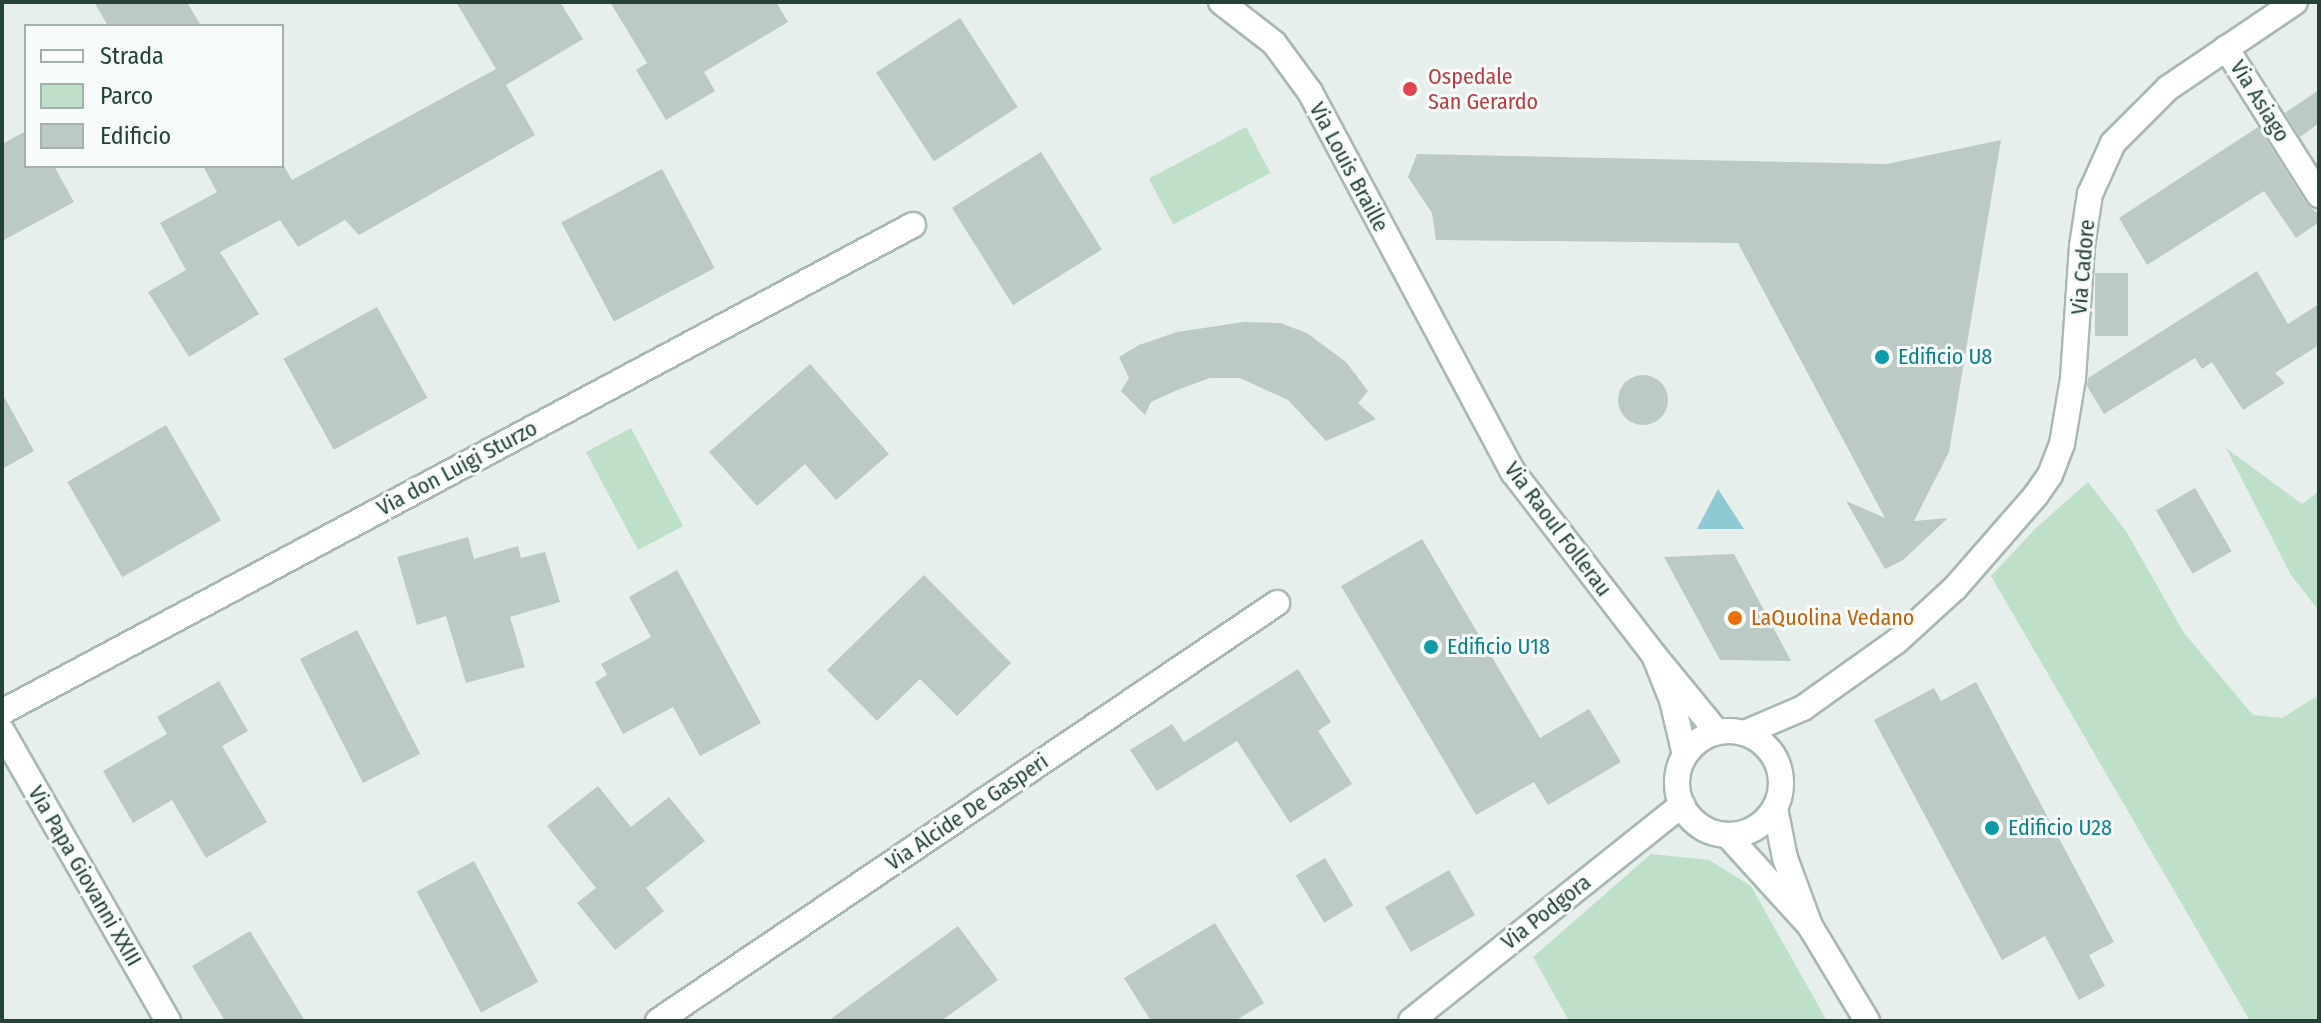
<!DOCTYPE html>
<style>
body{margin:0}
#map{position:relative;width:2321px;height:1023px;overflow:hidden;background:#e6efeb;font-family:"Fira Sans Condensed",sans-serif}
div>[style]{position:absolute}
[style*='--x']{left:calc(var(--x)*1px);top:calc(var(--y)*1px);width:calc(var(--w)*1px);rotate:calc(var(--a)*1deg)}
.green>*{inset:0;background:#bfe0c8;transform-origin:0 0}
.water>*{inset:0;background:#8ec9d4}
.building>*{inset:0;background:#bbcac4;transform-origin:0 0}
.round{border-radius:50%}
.roads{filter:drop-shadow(2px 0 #a8b8b2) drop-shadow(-2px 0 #a8b8b2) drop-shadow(0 2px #a8b8b2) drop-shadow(0 -2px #a8b8b2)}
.minor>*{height:24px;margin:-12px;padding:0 12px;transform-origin:12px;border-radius:12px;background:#fff}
.minor>.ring{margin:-12px;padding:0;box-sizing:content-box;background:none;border:24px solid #fff;border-radius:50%}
.dots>*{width:22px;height:22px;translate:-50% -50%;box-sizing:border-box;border:4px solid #f7fbf9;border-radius:50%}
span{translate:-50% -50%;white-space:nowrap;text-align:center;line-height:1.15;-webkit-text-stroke:6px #f7fbf9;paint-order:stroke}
.health-label{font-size:22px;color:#be3a42}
.left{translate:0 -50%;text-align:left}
.street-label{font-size:22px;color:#24423a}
.culture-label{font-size:22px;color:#0d838f}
.food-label{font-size:22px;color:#c56008}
.frame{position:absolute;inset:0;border:4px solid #24423a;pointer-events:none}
.legend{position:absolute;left:24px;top:24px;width:260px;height:144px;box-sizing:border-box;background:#f7fbf9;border:2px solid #a3b1ad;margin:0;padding:10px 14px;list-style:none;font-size:24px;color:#24423a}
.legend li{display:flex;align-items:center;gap:16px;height:40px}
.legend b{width:40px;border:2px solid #a3b1ad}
</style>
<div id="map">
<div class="green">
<i style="left:1246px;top:127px;width:52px;height:110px;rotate:62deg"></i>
<i style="left:631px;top:428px;width:111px;height:51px;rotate:62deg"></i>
<i style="clip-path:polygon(2226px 448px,2302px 504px,2319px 491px,2319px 611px,2291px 575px)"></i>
<i style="clip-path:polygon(2088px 482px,2126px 531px,2184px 633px,2253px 715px,2282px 718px,2319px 695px,2319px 1021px,2250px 1021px,1991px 576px,2036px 528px)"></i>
<i style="clip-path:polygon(1651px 854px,1709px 860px,1751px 886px,1827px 1021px,1569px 1021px,1533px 957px)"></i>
</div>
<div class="water">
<i style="clip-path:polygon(1718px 489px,1744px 529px,1697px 529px)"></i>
</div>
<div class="building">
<i style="clip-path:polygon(94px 2px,187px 2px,201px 26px,108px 26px)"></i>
<i style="clip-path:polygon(456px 2px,560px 2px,583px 39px,506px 85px,499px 73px,535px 135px,359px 235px,345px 220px,298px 247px,280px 220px,220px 252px,259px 314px,189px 357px,148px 292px,186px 270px,160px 223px,217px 192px,203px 166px,284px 166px,292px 180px,496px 69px)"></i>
<i style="clip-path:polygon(610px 2px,776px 2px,788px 22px,704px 72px,715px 91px,666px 120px,636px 70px,647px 63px)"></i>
<i style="left:960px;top:18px;width:106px;height:100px;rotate:57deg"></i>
<i style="clip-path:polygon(2319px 90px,2319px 123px,2300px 137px,2285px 113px)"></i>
<i style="clip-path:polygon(2258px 127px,2306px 203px,2319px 215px,2319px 222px,2296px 238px,2264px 191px,2147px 265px,2119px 218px)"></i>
<i style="clip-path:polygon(26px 131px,26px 166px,54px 166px,74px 202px,2px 241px,2px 144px)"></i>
<i style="clip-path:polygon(2001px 140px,1949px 452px,1914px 521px,1948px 518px,1903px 560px,1885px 569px,1846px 501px,1885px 518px,1738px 243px,1436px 240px,1432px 213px,1408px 177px,1417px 154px,1887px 164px)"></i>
<i style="left:1041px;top:152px;width:115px;height:105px;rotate:58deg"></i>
<i style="left:662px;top:169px;width:112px;height:114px;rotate:62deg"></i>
<i style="clip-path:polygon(2257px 271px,2288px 324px,2319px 304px,2319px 345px,2275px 373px,2285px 383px,2243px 410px,2212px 362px,2202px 369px,2195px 358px,2104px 414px,2087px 386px,2088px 378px)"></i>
<i style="left:2095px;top:273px;width:33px;height:63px"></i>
<i style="left:377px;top:307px;width:104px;height:107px;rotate:61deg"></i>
<i style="clip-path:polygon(1244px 322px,1280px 323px,1307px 333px,1346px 362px,1368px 391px,1358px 403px,1376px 419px,1326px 441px,1288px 400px,1240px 378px,1210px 378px,1177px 390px,1151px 402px,1145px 415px,1121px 391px,1129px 378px,1119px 357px,1139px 345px,1177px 332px)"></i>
<i style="clip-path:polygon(810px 364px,889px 454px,836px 500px,805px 464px,757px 506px,709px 452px)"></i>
<i class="round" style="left:1618px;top:375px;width:50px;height:50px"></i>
<i style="clip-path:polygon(2px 393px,34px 451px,2px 469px)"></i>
<i style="left:166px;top:425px;width:110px;height:114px;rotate:60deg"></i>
<i style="left:2195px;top:488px;width:73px;height:45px;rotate:60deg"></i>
<i style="clip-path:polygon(468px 537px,474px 559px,518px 546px,521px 558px,545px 552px,560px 602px,510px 617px,525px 667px,466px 683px,446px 616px,417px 625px,397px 557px)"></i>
<i style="clip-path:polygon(1422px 539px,1540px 738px,1589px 709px,1621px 762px,1548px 805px,1534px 782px,1476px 815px,1341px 586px)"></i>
<i style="clip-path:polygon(1734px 554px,1791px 661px,1720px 660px,1664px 557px)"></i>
<i style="clip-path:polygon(677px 570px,761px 723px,700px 756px,673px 707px,623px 734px,595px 682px,607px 675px,601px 664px,651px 637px,629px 597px)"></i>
<i style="clip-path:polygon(924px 575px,1011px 663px,957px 716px,920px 679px,877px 721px,827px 670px)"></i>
<i style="left:357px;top:630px;width:139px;height:64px;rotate:63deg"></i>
<i style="clip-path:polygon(1298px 669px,1331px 722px,1318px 731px,1352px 784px,1290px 823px,1237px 741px,1157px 791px,1130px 750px,1172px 724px,1184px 742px)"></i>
<i style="clip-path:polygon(219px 681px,248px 731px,222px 746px,267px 822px,206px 858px,172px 800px,133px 823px,103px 771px,167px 734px,157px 717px)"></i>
<i style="clip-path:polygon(1976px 682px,2114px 942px,2089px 955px,2105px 986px,2079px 1000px,2045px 936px,2002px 960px,1874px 720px,1934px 688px,1941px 701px)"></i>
<i style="clip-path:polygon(598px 786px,631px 827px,669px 797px,705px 841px,646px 888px,664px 911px,615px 950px,577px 903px,596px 888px,547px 826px)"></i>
<i style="left:1325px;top:858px;width:55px;height:34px;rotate:59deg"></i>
<i style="left:474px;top:861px;width:137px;height:65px;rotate:62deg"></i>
<i style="left:1449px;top:870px;width:52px;height:74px;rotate:60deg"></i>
<i style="clip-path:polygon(1215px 923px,1264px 1003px,1235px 1021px,1151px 1021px,1124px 978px)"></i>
<i style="clip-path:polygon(958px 926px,998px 980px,941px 1021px,828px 1021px)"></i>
<i style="clip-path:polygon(250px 931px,305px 1021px,225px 1021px,192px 966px)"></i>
</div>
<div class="roads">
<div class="minor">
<i style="--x:1221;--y:2;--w:67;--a:37.7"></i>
<i style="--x:1274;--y:43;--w:61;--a:53.7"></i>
<i style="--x:1310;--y:92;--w:431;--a:61.9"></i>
<i style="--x:1513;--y:472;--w:231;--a:52.4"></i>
<i style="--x:2226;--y:48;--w:174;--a:57.7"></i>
<i style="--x:2;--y:712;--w:1033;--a:-28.13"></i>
<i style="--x:2;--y:731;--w:334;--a:60.2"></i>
<i class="ring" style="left:1677px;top:731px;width:80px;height:80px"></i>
<i style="--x:1747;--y:732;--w:61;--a:-23.2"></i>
<i style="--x:1803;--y:708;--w:115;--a:-35.5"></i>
<i style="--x:1897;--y:641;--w:79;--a:-42.4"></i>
<i style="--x:1955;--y:588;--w:123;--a:-48.9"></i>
<i style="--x:2036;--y:495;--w:24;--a:-55"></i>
<i style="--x:2050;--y:475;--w:33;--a:-69"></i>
<i style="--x:2062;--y:444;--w:67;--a:-80.5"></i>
<i style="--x:2073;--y:378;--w:132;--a:-86.1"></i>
<i style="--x:2082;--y:246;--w:53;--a:-81.3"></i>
<i style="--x:2090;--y:194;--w:56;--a:-65.7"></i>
<i style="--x:2113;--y:143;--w:78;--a:-45"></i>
<i style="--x:2168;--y:88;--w:153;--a:-34.1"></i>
<i style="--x:1685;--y:755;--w:57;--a:-103.3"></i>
<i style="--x:1672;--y:700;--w:48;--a:-111.8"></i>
<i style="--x:1654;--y:655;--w:99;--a:50.7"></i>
<i style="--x:1729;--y:837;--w:120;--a:47.7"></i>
<i style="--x:1810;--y:926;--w:72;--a:-110.2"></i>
<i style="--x:1785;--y:858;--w:51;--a:-101.3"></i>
<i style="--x:1810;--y:926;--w:111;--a:59"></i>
<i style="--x:658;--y:1021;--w:747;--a:-34.03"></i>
<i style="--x:1411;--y:1021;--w:347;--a:-38.6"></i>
</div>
</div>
<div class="dots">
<i style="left:1410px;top:89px;background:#e0444e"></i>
<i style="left:1882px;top:357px;background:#0f9aa8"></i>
<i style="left:1735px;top:618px;background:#e8710a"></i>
<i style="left:1431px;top:647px;background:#0f9aa8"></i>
<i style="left:1992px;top:828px;background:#0f9aa8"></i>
</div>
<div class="health-label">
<span class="left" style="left:1428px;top:89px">Ospedale<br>San Gerardo</span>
</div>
<div class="street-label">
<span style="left:2260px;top:101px;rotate:58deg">Via Asiago</span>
<span style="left:1349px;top:167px;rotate:62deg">Via Louis Braille</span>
<span style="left:2083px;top:267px;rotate:-85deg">Via Cadore</span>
<span style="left:457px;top:468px;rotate:-28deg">Via don Luigi Sturzo</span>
<span style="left:1558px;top:529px;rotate:53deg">Via Raoul Follerau</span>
<span style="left:967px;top:812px;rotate:-34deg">Via Alcide De Gasperi</span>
<span style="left:85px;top:876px;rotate:60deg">Via Papa Giovanni XXIII</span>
<span style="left:1546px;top:912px;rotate:-38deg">Via Podgora</span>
</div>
<div class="culture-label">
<span class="left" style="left:1898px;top:357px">Edificio U8</span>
<span class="left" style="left:1447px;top:647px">Edificio U18</span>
<span class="left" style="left:2008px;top:828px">Edificio U28</span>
</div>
<div class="food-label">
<span class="left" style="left:1751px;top:618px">LaQuolina Vedano</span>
</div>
<div class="frame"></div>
<ul class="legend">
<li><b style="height:10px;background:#fff"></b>Strada</li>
<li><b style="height:22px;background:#bfe0c8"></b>Parco</li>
<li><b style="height:22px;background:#bbcac4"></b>Edificio</li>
</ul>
</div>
